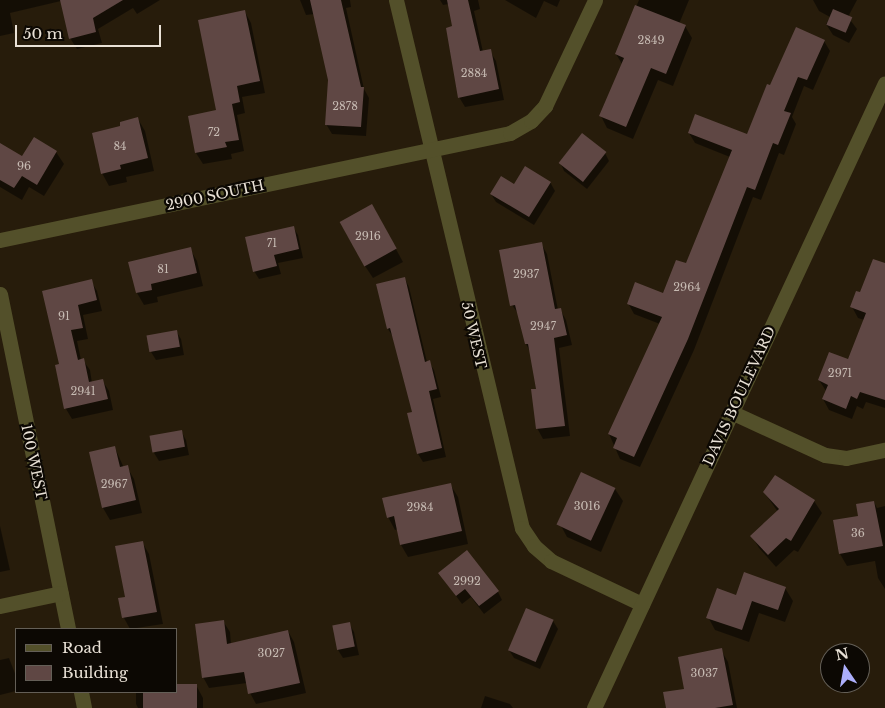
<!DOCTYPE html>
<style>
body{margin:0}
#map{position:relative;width:885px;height:708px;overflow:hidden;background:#271c0b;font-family:"Libre Baskerville",serif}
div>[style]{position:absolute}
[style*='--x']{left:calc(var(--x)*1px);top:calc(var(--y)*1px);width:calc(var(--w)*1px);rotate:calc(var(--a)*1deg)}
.shadow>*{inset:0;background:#0007}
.building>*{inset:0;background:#5f4744;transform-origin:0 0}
.minor>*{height:15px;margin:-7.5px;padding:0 7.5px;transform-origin:7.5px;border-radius:7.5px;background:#53502a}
span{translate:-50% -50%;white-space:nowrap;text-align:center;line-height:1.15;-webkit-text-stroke:4.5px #0c0803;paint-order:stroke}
.number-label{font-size:11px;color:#c6bab2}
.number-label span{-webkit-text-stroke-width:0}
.street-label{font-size:14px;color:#e9e1d6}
.legend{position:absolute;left:15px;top:628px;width:162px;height:65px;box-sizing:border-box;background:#0c0803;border:1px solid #645f57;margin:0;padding:6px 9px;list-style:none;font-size:15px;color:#e9e1d6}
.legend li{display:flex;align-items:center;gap:10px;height:25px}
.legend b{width:25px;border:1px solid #645f57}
.north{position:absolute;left:820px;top:643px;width:50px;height:50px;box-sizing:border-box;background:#0c0803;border:1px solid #645f57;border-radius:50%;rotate:348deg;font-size:14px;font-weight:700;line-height:20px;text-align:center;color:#e9e1d6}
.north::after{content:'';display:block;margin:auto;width:18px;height:22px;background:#adaffb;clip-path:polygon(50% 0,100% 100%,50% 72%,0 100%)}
.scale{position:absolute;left:15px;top:25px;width:146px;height:22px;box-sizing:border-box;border:2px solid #e9e1d6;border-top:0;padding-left:6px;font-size:15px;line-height:18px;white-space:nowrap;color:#e9e1d6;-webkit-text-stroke:4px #0c0803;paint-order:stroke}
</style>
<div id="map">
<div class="shadow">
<i style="clip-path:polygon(0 0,160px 0,137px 14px,133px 8px,98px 29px,102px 43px,77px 49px,70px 38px,61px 1px,10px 13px,14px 33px,0 36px)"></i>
<i style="clip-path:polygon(300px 0,350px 0,351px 7px,346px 8px,364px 89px,369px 98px,366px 136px,332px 134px,326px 124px,330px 79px,315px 14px,306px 15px)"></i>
<i style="clip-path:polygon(440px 0,478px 0,480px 9px,474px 11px,483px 52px,490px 51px,496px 61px,504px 100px,465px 107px,459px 97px,454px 27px,449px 4px,443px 5px)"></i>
<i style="clip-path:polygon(505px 0,560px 0,557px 7px,544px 1px,536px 18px)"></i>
<i style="clip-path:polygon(639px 0,689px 0,679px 24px,685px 26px,692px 38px,673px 86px,658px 80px,633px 139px,607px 128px,601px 116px,622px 64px,616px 54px)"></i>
<i style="clip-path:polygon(813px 0,857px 0,848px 17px,857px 29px,849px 43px,833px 35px,826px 24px,830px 17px,819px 11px)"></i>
<i style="clip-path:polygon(245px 12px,251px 23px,265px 93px,242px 97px,245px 113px,237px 115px,244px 151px,231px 154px,232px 159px,203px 164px,196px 153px,218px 111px)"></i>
<i style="clip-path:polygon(824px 41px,830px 51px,813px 90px,804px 86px,792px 117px,796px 124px,784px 155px,779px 153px,761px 200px,753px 197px,694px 350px,640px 467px,620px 459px,609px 434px,660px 324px,634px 314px,628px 303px,663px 294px,686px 265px,730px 157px,695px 143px,689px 133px,748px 136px,770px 87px)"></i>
<i style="clip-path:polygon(138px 119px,145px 131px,154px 171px,126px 177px,127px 182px,109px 186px,102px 173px,122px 127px)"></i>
<i style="clip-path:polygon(0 146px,22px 158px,56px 152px,64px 164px,44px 196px,29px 187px,22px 200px,0 187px)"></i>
<i style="clip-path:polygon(605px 153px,609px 161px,587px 189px,564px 171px,560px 162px)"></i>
<i style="clip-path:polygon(550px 182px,555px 191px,534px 225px,496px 202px,491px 194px)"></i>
<i style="clip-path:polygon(379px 218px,403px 262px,373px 278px,365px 266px)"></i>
<i style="clip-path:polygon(293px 227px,298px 235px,303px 258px,278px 263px,281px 274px,259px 279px,254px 271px)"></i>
<i style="clip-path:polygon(541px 243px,547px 254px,558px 310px,560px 309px,566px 320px,572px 345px,559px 348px,570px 436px,543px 439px,537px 428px,538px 390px,531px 353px,526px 344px,519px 315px,512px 305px)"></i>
<i style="clip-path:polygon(190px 249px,197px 261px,203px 286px,157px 297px,158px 302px,144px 305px,137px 293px,130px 263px)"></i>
<i style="clip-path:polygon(885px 265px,885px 408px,866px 402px,863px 409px,857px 406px,852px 419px,829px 410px,823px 399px,826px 391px,819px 380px,849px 361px,864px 320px,858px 318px,852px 307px)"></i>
<i style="clip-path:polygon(405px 279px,409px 287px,427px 362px,429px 362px,434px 370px,441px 397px,433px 399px,446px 457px,423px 462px,418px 454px,413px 413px,393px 337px,388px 329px)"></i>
<i style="clip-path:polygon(91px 281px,97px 291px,102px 311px,83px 315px,88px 339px,77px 341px,81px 360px,83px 360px,90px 370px,92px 383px,102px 380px,109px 391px,113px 410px,72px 419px,66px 409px,56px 366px,60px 365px,44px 292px)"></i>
<i style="clip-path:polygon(176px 331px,181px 339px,184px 355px,156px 360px,151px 352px)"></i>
<i style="clip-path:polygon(181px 431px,186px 440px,189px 455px,159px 461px,154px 453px)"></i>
<i style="clip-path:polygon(115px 448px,124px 468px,127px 467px,134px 479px,142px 513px,110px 520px,103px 508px)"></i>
<i style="clip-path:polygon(450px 484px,458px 497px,468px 544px,408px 557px,401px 545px,398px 529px,395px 530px,388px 517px)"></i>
<i style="clip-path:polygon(615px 489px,623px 501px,601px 552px,567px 537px,560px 524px)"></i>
<i style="clip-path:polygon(764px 492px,814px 501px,822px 513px,798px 552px,794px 550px,776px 567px,759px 548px,752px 536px,778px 512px)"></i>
<i style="clip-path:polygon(874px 502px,877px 508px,885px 506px,885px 589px,878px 578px,875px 561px,847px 566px,840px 554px,860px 517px)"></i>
<i style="clip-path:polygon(0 526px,10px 570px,0 572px)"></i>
<i style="clip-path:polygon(142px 542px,149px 554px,163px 624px,130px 629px,124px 618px,127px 598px)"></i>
<i style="clip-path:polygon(439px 573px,498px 592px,502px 600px,484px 614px,471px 597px,462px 604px)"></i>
<i style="clip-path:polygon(785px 588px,793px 601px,785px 622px,759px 613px,749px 642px,715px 630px,708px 617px,737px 596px)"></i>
<i style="clip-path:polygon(223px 621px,230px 632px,231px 644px,288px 631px,294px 642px,306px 693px,256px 704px,250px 693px,247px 683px,209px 688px,203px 677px)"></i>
<i style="clip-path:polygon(553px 621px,558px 629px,540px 669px,514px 658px,509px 650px)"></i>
<i style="clip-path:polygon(349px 623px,354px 632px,359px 655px,343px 658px,338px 650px)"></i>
<i style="clip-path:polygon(721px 650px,728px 662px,737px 708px,667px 708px)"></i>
<i style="clip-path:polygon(9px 658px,16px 676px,16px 691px,0 695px,0 660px)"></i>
<i style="clip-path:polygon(196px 685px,203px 698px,203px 708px,138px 708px,136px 704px,136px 692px,176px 692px)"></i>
<i style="clip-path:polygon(485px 696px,510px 704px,513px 708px,481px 708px)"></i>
</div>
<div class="building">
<i style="clip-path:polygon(60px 0,123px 0,93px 18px,96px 32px,69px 39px)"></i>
<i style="clip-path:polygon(310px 0,341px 0,361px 87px,364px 87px,361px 127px,325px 125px,328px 80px)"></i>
<i style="clip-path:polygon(447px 0,468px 0,480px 51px,491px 49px,499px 89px,458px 98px,446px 28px,452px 26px)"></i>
<i style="clip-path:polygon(635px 5px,686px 25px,666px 74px,651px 68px,626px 127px,599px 116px,624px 58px,615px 54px)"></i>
<i style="left:833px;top:9px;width:21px;height:17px;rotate:23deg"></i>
<i style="clip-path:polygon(245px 10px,260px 81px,237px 86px,240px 102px,232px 104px,239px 140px,225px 142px,227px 147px,195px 153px,188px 116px,216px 110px,198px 20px)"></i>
<i style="clip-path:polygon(796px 27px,825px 40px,807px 80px,798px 77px,784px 111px,791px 113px,778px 145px,773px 143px,755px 190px,747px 187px,688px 339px,634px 457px,613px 448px,617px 438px,608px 434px,662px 317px,627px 304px,635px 282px,663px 293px,676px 260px,686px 263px,732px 150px,688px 133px,695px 114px,747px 134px,767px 84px,770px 85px)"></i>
<i style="clip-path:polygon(138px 117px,148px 158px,120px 165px,121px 169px,101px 174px,92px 133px,120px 126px,120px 122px)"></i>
<i style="left:582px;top:133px;width:31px;height:38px;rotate:38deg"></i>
<i style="clip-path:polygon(34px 137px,57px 151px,37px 185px,22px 176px,14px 188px,0 180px,0 143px,22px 156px)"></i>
<i style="clip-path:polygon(525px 166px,551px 182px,529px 217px,490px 194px,501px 176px,514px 184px)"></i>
<i style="left:372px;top:204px;width:51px;height:37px;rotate:61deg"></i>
<i style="clip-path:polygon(294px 226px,299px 249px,274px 255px,277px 266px,253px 272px,245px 237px)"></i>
<i style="clip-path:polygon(542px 242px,555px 309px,561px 308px,567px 335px,554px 338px,565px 426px,536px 429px,531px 389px,536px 389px,528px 344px,525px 344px,515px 305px,510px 306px,499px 250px)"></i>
<i style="clip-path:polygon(191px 247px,197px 273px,151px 284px,152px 290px,136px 293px,128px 262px)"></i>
<i style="clip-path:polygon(873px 259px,885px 263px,885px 400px,860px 392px,857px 399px,851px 396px,846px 409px,822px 399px,828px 385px,818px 380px,829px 352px,848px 359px,866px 313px,850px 307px,856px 291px,860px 292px)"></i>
<i style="clip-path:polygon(405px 277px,425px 362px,430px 360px,437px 389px,429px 391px,442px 448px,417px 454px,407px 413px,412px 412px,390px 328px,387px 329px,376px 284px)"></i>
<i style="clip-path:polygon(92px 279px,97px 300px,78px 305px,83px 328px,71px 330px,78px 360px,84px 358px,89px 382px,103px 379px,108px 399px,64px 409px,55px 365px,59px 364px,42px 291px)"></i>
<i style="left:177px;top:330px;width:17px;height:31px;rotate:80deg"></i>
<i style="left:182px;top:430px;width:17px;height:33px;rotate:80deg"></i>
<i style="clip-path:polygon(115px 446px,120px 467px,128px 465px,136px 500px,102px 508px,89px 452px)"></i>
<i style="left:581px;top:472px;width:38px;height:58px;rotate:25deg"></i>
<i style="clip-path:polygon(775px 475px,815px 500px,791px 541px,786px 538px,768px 555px,750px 536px,779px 509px,763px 492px)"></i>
<i style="clip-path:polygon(451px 483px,462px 531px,400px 545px,394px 516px,387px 518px,382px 498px)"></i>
<i style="clip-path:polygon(874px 501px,883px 546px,839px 554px,833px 520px,858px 516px,856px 504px)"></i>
<i style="clip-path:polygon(143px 541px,157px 612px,122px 618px,118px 598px,125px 597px,115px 546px)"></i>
<i style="clip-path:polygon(467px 550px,499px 591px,479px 606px,465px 589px,456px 596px,438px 573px)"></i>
<i style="clip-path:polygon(744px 572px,786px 587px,778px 610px,752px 601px,742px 630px,706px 618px,717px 588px,736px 595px)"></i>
<i style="left:526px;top:608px;width:30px;height:46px;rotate:23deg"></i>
<i style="clip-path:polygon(224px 620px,227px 644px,288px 630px,300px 683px,248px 694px,244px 672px,202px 678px,195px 624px)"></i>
<i style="left:350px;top:622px;width:25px;height:18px;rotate:79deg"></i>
<i style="clip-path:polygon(722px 648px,733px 705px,715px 708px,666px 708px,663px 692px,684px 689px,678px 657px)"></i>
<i style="clip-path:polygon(176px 684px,197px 684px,197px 708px,143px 708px,143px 692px,176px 692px)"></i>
</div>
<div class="minor">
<i style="--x:396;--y:0;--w:543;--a:76.58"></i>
<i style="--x:522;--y:528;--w:22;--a:56"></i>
<i style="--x:534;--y:546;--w:23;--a:41"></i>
<i style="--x:551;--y:561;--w:101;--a:25.3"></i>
<i style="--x:0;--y:240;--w:521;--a:-11.85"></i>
<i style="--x:510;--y:133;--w:24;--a:-30"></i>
<i style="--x:531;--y:121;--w:21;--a:-47"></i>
<i style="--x:545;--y:106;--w:117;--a:-64.7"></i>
<i style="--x:0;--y:294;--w:342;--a:78.5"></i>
<i style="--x:731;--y:412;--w:103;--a:24.6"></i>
<i style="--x:825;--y:455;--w:21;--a:8"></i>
<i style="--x:846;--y:458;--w:40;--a:-12"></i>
<i style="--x:0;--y:606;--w:62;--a:-12"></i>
<i style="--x:81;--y:692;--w:16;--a:79"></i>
<i style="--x:594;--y:708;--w:689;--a:-65.03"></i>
</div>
<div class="number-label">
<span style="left:651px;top:40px">2849</span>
<span style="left:474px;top:73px">2884</span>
<span style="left:345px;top:106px">2878</span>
<span style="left:214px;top:132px">72</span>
<span style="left:120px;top:146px">84</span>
<span style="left:24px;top:166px">96</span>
<span style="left:368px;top:236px">2916</span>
<span style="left:272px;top:243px">71</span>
<span style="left:163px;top:269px">81</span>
<span style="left:526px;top:274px">2937</span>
<span style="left:687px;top:287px">2964</span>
<span style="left:64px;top:316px">91</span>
<span style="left:543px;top:326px">2947</span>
<span style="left:840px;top:373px">2971</span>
<span style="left:83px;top:391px">2941</span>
<span style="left:114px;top:484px">2967</span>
<span style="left:587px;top:506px">3016</span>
<span style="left:420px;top:507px">2984</span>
<span style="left:858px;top:533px">36</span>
<span style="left:467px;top:581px">2992</span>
<span style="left:271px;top:653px">3027</span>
<span style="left:704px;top:673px">3037</span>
</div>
<div class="street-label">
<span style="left:215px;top:195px;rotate:-12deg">2900 SOUTH</span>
<span style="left:474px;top:335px;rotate:77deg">50 WEST</span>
<span style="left:739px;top:396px;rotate:-65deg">DAVIS BOULEVARD</span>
<span style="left:34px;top:462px;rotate:78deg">100 WEST</span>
</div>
<ul class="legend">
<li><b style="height:6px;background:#53502a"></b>Road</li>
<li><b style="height:14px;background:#5f4744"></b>Building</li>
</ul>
<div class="north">N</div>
<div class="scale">50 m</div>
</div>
